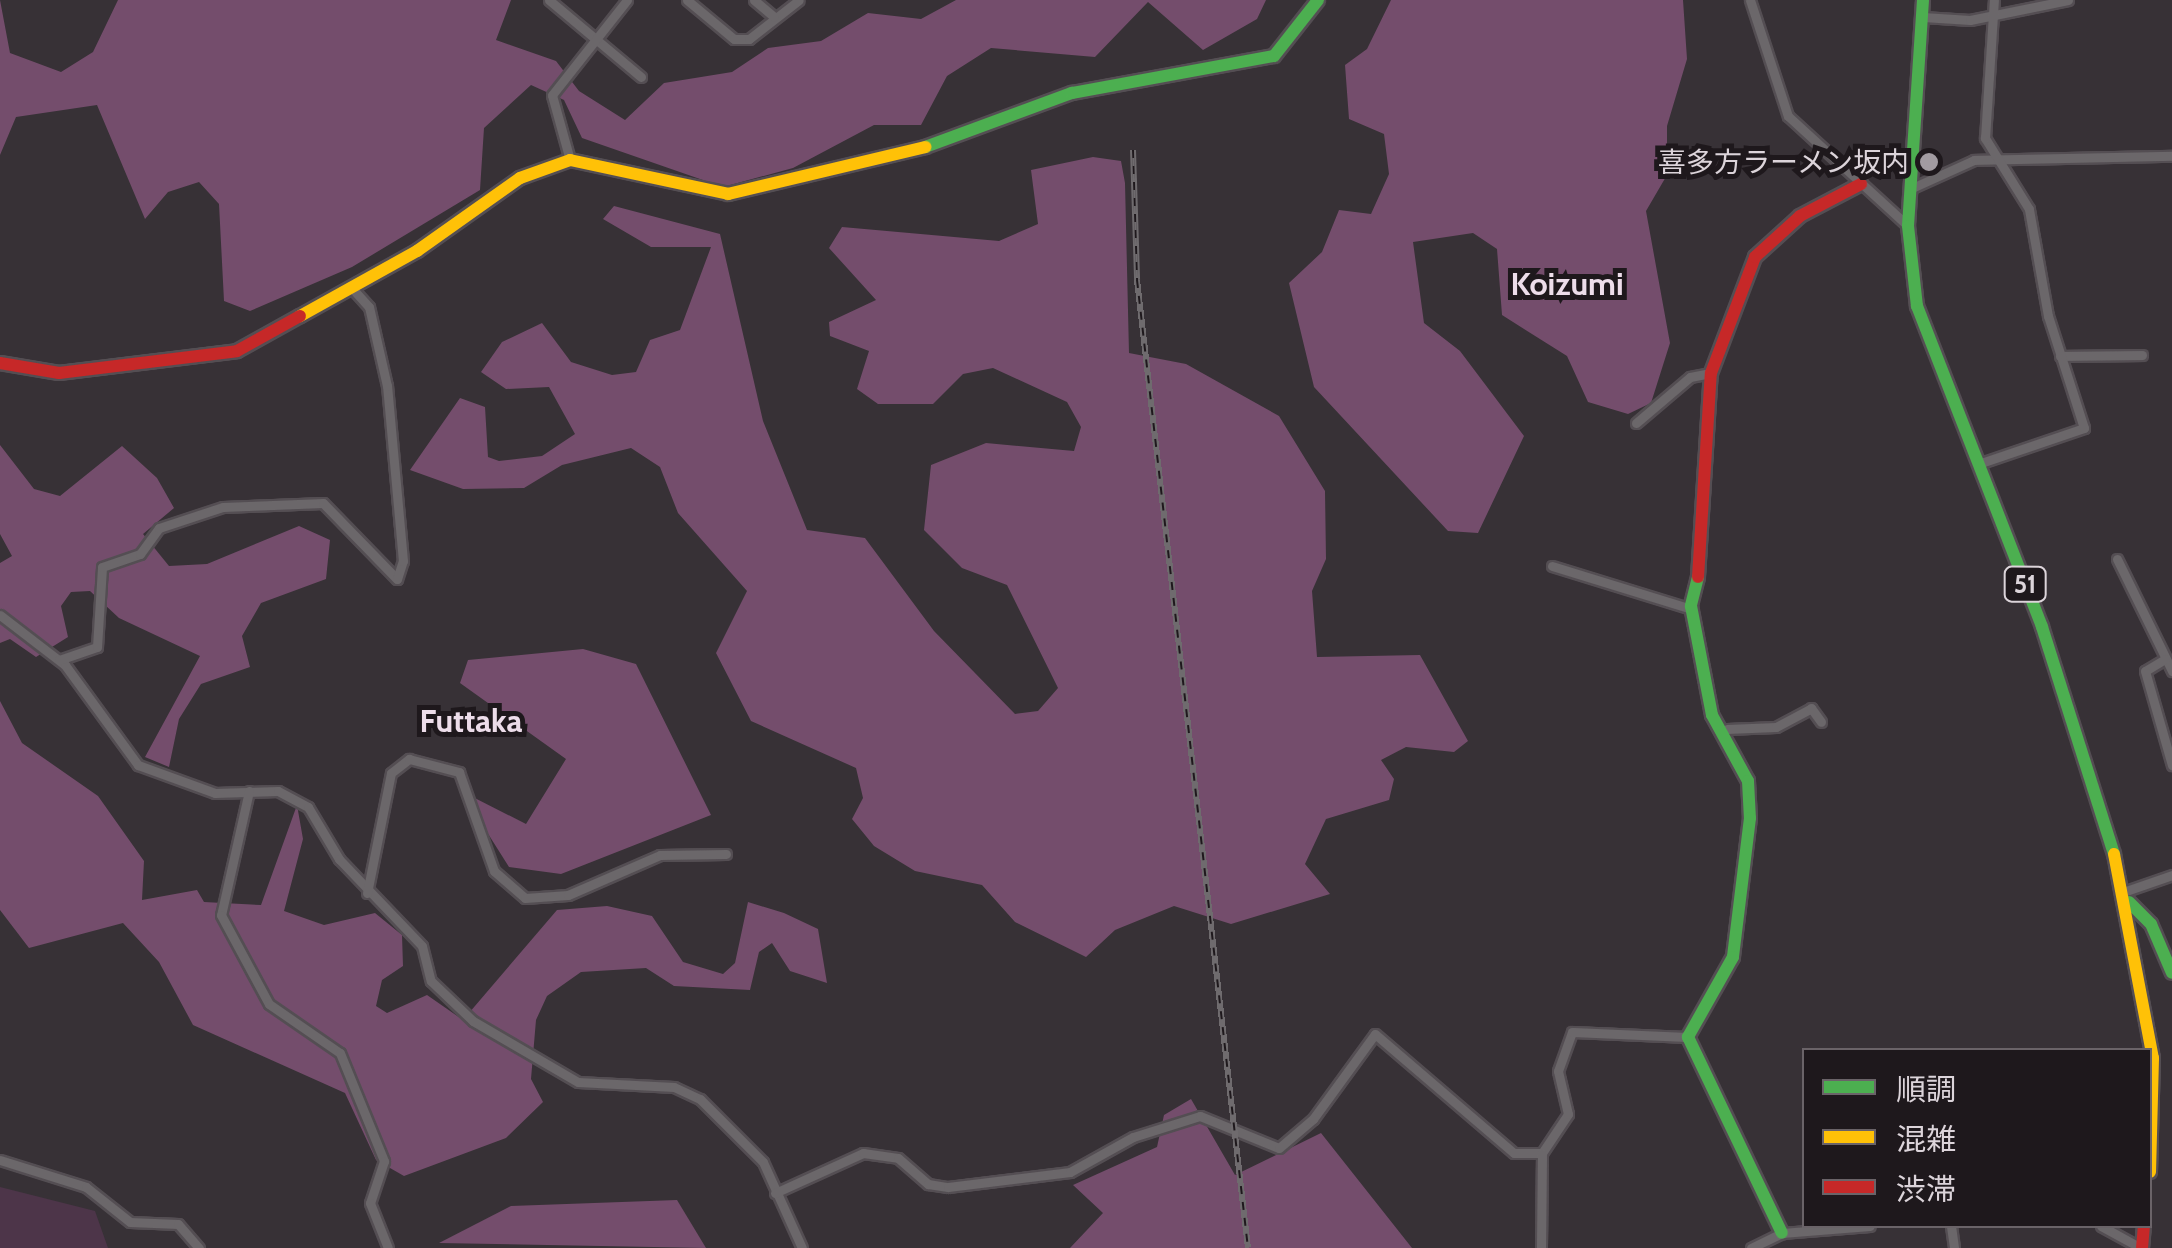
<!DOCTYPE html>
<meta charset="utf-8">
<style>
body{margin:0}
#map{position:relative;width:2172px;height:1248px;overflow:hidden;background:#373136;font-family:Cabin,"Noto Sans JP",sans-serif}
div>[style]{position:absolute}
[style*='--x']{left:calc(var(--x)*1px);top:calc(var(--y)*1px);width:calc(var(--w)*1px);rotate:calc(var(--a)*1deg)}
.green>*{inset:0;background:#4d3549}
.forest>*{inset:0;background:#744d6c}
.roads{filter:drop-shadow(2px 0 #544e53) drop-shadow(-2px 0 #544e53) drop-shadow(0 2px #544e53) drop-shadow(0 -2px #544e53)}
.street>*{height:9px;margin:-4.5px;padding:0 4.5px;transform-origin:4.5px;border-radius:4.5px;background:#6b676a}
.fast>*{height:12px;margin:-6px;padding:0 6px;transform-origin:6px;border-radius:6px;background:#4caf50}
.slow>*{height:12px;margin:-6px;padding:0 6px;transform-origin:6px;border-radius:6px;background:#ffc107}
.jam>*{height:12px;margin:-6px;padding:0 6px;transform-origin:6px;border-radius:6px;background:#c62828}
.rail>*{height:6px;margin-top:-3px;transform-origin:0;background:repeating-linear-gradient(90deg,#1e181c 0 8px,#6f6b6e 0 16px);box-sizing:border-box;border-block:2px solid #6f6b6e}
.dots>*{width:28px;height:28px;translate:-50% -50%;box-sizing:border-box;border:5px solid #1e181c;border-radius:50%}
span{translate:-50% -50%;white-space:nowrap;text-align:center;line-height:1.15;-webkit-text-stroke:10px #1e181c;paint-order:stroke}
.shield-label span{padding:2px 8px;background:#1e181c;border:2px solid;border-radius:8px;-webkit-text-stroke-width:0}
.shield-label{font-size:25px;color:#dcd4da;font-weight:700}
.poi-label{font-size:28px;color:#dcd4da}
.right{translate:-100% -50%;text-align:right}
.quarter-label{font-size:32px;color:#edddea;font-weight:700}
.legend{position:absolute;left:1802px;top:1048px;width:350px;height:180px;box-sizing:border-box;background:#1e181c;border:2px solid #6a6368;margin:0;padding:12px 18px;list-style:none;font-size:30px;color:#dcd4da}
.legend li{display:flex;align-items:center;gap:20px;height:50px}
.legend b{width:50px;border:2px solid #6a6368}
</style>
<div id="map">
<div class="green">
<i style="clip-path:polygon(0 1187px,95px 1211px,108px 1248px,0 1248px)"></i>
</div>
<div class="forest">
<i style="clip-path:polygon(0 0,10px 53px,61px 72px,93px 52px,118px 0,511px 0,496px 40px,556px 61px,579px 91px,625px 120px,664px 83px,732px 72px,768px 48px,821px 41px,868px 13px,921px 19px,956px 0,1266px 0,1257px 19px,1203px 50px,1148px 2px,1095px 57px,991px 48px,947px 76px,921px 125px,874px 125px,793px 168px,723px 187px,582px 138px,564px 100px,531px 85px,484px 128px,480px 190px,352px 267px,250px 311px,224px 301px,219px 204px,199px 182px,168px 192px,145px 219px,97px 105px,16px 117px,0 155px)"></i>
<i style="clip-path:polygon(1391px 0,1683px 0,1687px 59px,1667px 126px,1667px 175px,1646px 211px,1670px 343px,1651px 403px,1628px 414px,1588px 402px,1567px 356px,1502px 315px,1497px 249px,1473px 233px,1413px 242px,1424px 323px,1460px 351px,1524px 436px,1478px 533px,1448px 531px,1314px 387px,1289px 283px,1322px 252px,1339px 210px,1371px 214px,1389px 174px,1384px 134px,1349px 119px,1345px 65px,1367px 49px)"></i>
<i style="clip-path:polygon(1093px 157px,1121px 161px,1125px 183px,1129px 353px,1186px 364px,1279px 416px,1325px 491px,1326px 559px,1312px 591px,1317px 657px,1420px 655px,1468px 741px,1454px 752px,1406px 747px,1381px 760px,1394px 779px,1389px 800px,1326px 819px,1305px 864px,1330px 894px,1231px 924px,1174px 906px,1115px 930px,1086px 957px,1015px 922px,982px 885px,915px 871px,874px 846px,852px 819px,863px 798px,856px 768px,751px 721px,716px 653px,747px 591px,678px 513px,660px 467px,631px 448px,562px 465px,524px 488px,463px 489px,410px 470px,460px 398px,485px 407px,488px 457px,499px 461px,542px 456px,575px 434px,549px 387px,506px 389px,481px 372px,502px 342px,542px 323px,571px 362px,612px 375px,636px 372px,650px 340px,680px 330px,711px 247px,651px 247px,603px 219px,614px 206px,720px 234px,763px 421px,807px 530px,865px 538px,934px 631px,1015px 714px,1038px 711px,1058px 688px,1007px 585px,962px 568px,924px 530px,931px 465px,986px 443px,1074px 451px,1081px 427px,1067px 402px,993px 368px,963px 374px,933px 404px,878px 404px,857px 389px,869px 351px,830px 336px,829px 322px,876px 300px,829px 248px,842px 227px,999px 241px,1038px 224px,1031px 170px)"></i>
<i style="clip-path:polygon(0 445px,34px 489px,60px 496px,122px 446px,157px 478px,174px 508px,143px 534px,169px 566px,207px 564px,299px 526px,330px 540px,326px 579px,261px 603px,242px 636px,250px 667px,201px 684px,179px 719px,169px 767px,145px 757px,200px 656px,119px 618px,90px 591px,71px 592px,61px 606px,68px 637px,36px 657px,10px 639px,0 643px,0 563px,12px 556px,0 534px)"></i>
<i style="clip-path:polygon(583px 649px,636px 664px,711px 815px,561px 874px,509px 867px,461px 791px,526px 824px,566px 759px,460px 683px,468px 660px)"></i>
<i style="clip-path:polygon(0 701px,22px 743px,98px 796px,144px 861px,142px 900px,197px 890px,204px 902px,261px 905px,297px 805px,303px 839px,284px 911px,324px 925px,375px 913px,402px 935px,403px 966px,382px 980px,376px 1006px,387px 1013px,427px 995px,463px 1020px,557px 910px,607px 906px,652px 916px,683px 962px,723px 974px,735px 963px,748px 902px,784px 913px,818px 929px,827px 983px,790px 971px,772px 943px,759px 952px,750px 990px,674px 986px,646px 968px,581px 972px,547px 996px,536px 1020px,531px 1079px,543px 1102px,506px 1138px,404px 1176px,376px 1160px,345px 1093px,193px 1025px,159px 962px,123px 923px,29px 948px,0 910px)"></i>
<i style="clip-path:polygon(1191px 1099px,1235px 1175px,1321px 1133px,1412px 1248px,1070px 1248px,1103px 1213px,1073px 1185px,1157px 1147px,1164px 1115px)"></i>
<i style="clip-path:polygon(677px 1200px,706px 1248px,439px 1243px,511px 1206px)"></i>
</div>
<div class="roads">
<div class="street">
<i style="--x:549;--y:0;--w:120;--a:39.9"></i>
<i style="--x:687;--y:0;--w:61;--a:39.7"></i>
<i style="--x:734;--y:39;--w:15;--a:0"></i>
<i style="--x:749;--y:39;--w:63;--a:-38"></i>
<i style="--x:754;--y:0;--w:26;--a:40"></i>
<i style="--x:1750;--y:0;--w:122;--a:71.9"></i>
<i style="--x:1788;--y:116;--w:163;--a:42.5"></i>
<i style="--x:1923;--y:17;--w:47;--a:3.7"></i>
<i style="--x:1970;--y:20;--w:100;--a:-11.5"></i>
<i style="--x:570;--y:160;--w:67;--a:-105.5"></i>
<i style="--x:552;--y:95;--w:121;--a:-51.7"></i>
<i style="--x:1912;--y:188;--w:68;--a:-24.3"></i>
<i style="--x:1974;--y:160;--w:198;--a:-1.2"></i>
<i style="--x:2060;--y:356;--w:82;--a:-0.7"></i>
<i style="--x:1636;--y:423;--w:71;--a:-40.4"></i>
<i style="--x:1690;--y:377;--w:21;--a:-11"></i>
<i style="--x:1978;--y:464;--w:112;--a:-18.8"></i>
<i style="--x:2084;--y:428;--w:118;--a:-107.8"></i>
<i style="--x:2048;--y:316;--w:109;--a:-100.1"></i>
<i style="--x:2029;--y:209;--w:84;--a:-121.8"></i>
<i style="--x:1985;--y:138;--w:138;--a:-86.3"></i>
<i style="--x:2117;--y:559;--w:125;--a:63.8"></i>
<i style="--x:1552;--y:566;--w:146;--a:17.1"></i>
<i style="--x:0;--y:615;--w:82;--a:37.6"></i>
<i style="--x:65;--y:665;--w:124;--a:53.9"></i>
<i style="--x:138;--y:765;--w:82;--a:20"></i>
<i style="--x:215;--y:793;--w:63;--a:-1.8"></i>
<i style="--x:278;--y:791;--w:34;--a:28"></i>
<i style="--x:308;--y:807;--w:61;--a:59.2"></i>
<i style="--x:339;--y:859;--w:120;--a:46.3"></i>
<i style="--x:422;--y:946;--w:36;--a:76"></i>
<i style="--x:431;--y:981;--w:58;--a:43.6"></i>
<i style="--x:473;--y:1021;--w:121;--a:30.2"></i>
<i style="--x:578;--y:1082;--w:96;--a:3"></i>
<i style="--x:674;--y:1087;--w:29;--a:25"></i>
<i style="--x:700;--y:1099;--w:89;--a:45"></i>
<i style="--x:763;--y:1162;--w:94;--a:65.6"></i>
<i style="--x:2165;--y:659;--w:23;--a:149"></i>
<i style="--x:2145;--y:671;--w:98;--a:74"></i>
<i style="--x:59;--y:660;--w:40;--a:-18.9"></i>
<i style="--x:97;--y:647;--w:80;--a:-86.4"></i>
<i style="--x:102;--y:567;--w:40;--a:-18.9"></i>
<i style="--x:140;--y:554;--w:32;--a:-54"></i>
<i style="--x:159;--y:528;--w:67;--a:-18.2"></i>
<i style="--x:223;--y:507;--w:100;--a:-2.3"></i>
<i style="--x:323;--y:503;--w:106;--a:45.8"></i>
<i style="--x:397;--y:579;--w:19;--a:-72"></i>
<i style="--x:403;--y:561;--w:176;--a:-95.2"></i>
<i style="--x:387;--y:386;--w:81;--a:-102.8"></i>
<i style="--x:369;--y:307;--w:27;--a:-132"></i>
<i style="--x:1727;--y:729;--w:49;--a:-2.3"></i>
<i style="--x:1776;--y:727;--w:40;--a:-28"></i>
<i style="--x:1811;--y:708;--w:17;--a:54"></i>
<i style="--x:249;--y:791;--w:127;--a:102.7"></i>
<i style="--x:221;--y:915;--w:101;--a:61.7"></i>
<i style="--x:269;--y:1004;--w:86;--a:34.6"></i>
<i style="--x:340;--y:1053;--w:117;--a:67.8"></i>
<i style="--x:384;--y:1161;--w:44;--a:108.4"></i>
<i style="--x:370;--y:1203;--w:48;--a:68.2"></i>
<i style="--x:2126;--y:891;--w:49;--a:-19.2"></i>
<i style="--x:367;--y:893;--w:122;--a:-78.7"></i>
<i style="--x:391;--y:773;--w:23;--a:-38"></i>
<i style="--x:409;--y:759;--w:52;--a:14.6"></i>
<i style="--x:459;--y:772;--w:105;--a:70.5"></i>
<i style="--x:494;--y:871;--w:41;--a:41.1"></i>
<i style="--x:525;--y:898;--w:43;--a:-4"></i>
<i style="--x:568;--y:895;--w:100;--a:-23.5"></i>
<i style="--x:660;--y:855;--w:66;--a:-0.9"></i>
<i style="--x:0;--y:1160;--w:90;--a:17.4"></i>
<i style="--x:86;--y:1187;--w:56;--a:38.5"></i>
<i style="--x:130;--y:1222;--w:48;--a:2.4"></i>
<i style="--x:178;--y:1224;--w:32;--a:49"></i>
<i style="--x:775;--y:1193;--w:97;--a:-24.4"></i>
<i style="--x:863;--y:1153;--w:35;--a:8"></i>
<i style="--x:898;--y:1158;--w:40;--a:41"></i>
<i style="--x:928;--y:1184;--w:20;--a:9"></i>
<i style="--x:948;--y:1187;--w:123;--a:-7"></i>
<i style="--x:1070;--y:1172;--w:72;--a:-29.1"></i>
<i style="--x:1133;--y:1137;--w:70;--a:-17.4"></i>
<i style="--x:1200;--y:1116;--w:85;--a:22.1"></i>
<i style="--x:1279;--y:1148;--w:45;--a:-40.5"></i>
<i style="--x:1313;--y:1119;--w:105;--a:-53.9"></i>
<i style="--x:1375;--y:1034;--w:183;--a:40.6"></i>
<i style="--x:1514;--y:1153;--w:28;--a:0"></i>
<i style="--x:1542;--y:1153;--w:47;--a:-56.3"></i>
<i style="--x:1568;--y:1114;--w:44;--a:-103.1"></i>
<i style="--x:1558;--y:1071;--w:41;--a:-70.3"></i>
<i style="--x:1572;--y:1032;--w:116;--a:2.5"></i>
<i style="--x:1951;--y:1226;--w:22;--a:82"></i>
<i style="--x:2101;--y:1226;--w:46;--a:28.8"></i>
<i style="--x:1541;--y:1248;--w:95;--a:-89.4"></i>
<i style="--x:1751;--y:1248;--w:34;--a:-26"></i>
<i style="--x:1782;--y:1233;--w:88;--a:-4.5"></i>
</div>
<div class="fast">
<i style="--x:1923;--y:0;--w:226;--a:93.8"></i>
<i style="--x:1908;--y:226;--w:81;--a:83.6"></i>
<i style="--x:1917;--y:306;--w:344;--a:68.7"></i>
<i style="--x:2042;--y:627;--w:238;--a:72.4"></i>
<i style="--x:925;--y:147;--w:157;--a:-20.2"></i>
<i style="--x:1072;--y:93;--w:205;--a:-10.4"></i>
<i style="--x:1274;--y:56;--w:71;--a:-51.8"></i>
<i style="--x:1698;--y:577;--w:30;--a:104"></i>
<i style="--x:1691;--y:606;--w:111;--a:79.1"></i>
<i style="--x:1712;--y:715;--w:75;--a:61.4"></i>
<i style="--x:1748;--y:781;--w:37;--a:87"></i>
<i style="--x:1750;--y:818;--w:140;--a:97"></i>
<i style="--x:1733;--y:957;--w:92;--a:119.4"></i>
<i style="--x:1688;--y:1037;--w:217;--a:64.4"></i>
<i style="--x:2129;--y:902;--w:31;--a:45"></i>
<i style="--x:2151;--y:924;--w:53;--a:66.8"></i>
</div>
<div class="slow">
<i style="--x:300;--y:316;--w:134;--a:-29.1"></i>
<i style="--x:417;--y:251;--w:126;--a:-35.3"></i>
<i style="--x:520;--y:178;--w:53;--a:-19.8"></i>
<i style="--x:570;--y:160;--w:162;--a:12.1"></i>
<i style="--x:728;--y:194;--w:203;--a:-13.4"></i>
<i style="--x:2114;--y:854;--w:208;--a:79.2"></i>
<i style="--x:2153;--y:1058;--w:114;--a:91.5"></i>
</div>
<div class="jam">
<i style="--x:0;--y:363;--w:60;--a:9.6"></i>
<i style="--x:59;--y:373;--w:179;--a:-7"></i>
<i style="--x:237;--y:351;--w:72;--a:-29.1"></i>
<i style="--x:1698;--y:577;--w:204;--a:-86.4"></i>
<i style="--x:1711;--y:373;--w:124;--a:-69.2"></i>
<i style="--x:1755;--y:257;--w:61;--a:-42.3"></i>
<i style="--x:1800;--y:216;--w:69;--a:-27.7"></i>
<i style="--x:2142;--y:1248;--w:22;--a:-85"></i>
</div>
</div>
<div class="rail">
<i style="--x:1133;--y:150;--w:130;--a:88.2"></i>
<i style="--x:1137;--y:280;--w:974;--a:83.46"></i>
</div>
<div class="dots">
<i style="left:1929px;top:162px;background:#a29ba1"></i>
</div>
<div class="shield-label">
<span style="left:2025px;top:584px">51</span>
</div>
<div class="poi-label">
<span class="right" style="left:1909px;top:162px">喜多方ラーメン坂内</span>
</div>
<div class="quarter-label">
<span style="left:1567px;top:284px">Koizumi</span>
<span style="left:471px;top:721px">Futtaka</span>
</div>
<ul class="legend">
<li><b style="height:12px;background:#4caf50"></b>順調</li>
<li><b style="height:12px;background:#ffc107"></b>混雑</li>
<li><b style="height:12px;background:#c62828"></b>渋滞</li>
</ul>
</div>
